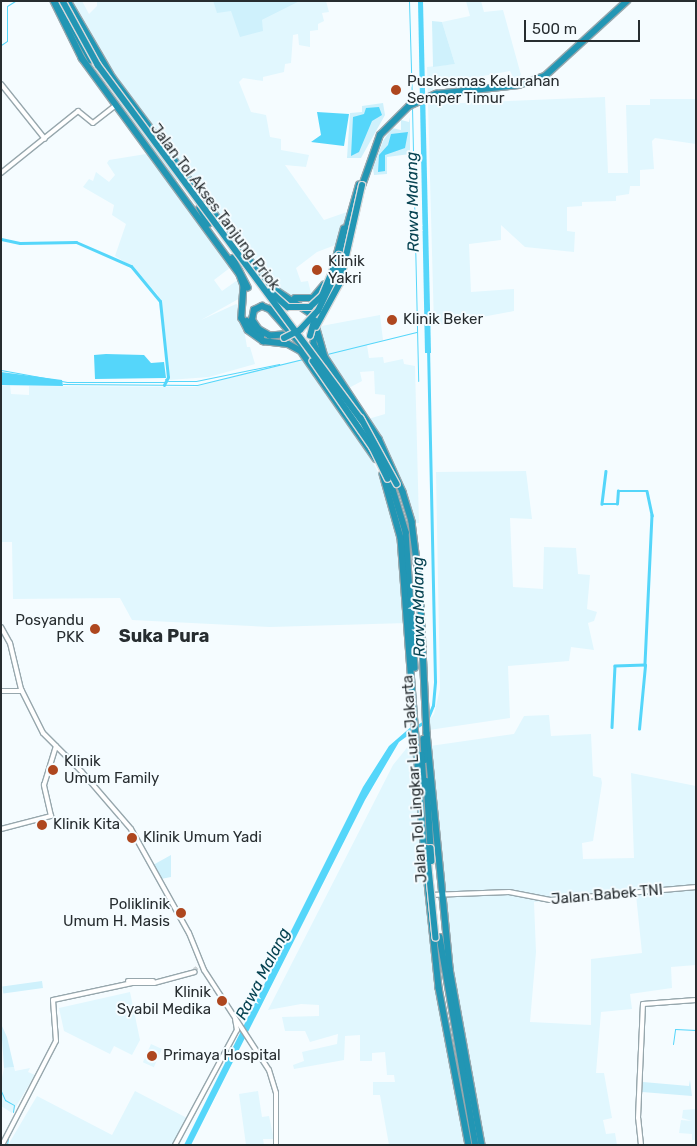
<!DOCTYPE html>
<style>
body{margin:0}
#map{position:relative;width:697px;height:1146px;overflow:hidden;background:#f5fcff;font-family:Rubik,sans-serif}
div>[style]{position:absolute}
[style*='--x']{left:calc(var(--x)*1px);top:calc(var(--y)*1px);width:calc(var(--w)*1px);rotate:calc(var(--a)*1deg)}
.built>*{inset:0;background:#e1f7fe;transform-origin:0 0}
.green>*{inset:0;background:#cff1fc;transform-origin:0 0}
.water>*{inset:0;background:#55d6fa}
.stream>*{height:1px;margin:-0.5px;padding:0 0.5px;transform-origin:0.5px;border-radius:0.5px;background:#55d6fa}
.canal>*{height:2.5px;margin:-1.25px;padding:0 1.25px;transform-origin:1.25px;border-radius:1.25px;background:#55d6fa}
.river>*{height:3px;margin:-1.5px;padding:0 1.5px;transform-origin:1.5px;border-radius:1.5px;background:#55d6fa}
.secondary-tunnel>*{height:4px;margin-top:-2px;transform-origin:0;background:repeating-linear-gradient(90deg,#ccd3d6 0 4px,transparent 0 6px)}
.roads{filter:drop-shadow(1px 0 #97a7ad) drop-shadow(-1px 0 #97a7ad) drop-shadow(0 1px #97a7ad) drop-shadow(0 -1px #97a7ad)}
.secondary>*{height:4px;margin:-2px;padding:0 2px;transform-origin:2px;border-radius:2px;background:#fff}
.highway>*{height:5.5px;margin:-2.75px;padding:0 2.75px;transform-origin:2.75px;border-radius:2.75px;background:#2296b4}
.bridges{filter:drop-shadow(1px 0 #d8d9da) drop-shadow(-1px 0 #d8d9da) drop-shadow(0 1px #d8d9da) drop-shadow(0 -1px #d8d9da)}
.highway-bridge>*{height:5.5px;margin:-2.75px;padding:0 2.75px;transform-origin:2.75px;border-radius:2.75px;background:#2296b4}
.dots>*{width:14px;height:14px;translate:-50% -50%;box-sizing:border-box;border:2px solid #f5fcff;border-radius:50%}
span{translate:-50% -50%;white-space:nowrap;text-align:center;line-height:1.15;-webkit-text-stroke:4px #f5fcff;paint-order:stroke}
.poi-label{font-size:15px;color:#272d30}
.left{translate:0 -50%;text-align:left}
.right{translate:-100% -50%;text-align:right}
.street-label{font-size:15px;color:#272d30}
.water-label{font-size:16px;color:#074352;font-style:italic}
.quarter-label{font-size:18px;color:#272d30;font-weight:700}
.frame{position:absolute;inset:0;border:2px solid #272d30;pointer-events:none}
.scale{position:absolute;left:524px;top:20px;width:116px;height:22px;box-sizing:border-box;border:2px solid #272d30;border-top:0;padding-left:6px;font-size:15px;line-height:18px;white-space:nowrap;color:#272d30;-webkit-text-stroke:4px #f5fcff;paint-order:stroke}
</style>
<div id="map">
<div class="built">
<i style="clip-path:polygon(68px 1px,82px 1px,89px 14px,97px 6px,97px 1px,213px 1px,217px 12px,229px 10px,262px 20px,300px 1px,326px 1px,329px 12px,322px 13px,324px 21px,318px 24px,318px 30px,310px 31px,310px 47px,299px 45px,298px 34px,293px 35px,291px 63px,285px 64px,284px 72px,263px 77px,263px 81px,243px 78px,239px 82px,251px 112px,266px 115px,270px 137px,281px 139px,281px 150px,309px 155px,306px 167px,285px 165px,324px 220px,347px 212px,338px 244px,317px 252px,296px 268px,301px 282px,308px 281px,312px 297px,300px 298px,278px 290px,190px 182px,90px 44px)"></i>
<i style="clip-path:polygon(466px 1px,481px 1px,484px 12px,503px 10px,521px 75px,514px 79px,510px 71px,434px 85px,432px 97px,440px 104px,605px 97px,608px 173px,628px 173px,626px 105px,650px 105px,650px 99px,696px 99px,696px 144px,655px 138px,652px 141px,654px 169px,640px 170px,640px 186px,630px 186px,629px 194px,616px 196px,616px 201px,582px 202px,582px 206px,567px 207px,567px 231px,575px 232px,574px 252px,525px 247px,501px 225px,501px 240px,469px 244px,471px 292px,514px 289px,514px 311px,434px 326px,427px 67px,455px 64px,442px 22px,470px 16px)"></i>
<i style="clip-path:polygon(146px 154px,231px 267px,214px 280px,222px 291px,239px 279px,242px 297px,201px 320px,236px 304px,240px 306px,247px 347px,250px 347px,255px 364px,209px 377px,169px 380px,158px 295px,131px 266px,115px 256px,126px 224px,112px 215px,114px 205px,83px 187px,89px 179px,93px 181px,96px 172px,109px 182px,115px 175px,107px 163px,109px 160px)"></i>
<i style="clip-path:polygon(380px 315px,383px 340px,367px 345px,369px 358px,383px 357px,384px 363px,403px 359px,404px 364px,415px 366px,419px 523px,412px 523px,392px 468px,365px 420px,385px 414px,385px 395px,375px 394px,374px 371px,360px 372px,362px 381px,345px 390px,327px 362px,316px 327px)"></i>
<i style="clip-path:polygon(304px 359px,363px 444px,386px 487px,400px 538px,407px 623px,270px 627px,132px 620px,120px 598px,13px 599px,12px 542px,1px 542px,1px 386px,10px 385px,11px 394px,29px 395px,29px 386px,195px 387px)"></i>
<i style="clip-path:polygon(526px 471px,532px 519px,510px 518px,513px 587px,543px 589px,544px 547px,576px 548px,578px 574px,590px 575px,587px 609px,597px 612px,594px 621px,588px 623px,594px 650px,571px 647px,569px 661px,508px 666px,510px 718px,429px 730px,428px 721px,434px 714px,440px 689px,436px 472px)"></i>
<i style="clip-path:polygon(evenodd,549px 715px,551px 736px,591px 734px,593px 776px,601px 778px,602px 783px,593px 841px,582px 843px,583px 859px,634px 858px,631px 773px,696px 786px,696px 965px,671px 967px,672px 988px,630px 994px,632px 1009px,601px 1012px,596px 1073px,604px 1073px,612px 1118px,603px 1120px,606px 1134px,615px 1133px,617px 1145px,482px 1145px,450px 987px,442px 929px,430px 746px,514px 734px,524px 716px,549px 715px,636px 895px,642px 953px,591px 959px,591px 1025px,530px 1022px,536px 952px,534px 902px,636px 895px)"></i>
<i style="clip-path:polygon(414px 739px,440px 984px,470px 1145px,389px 1145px,380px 1095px,373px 1095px,373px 1082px,395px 1082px,394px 1075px,387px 1075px,385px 1052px,372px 1053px,372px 1061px,360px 1061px,360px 1035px,345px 1036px,344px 1060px,294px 1069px,293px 1065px,304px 1061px,302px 1052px,337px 1044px,338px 1034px,310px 1042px,305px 1031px,285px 1031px,282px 1017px,319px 1016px,319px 1005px,301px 1004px,268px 1010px,393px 765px)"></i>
<i style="clip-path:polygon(130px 992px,140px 1040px,132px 1055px,114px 1046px,110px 1054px,64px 1031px,59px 1008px)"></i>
<i style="left:151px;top:1044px;width:12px;height:20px;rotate:24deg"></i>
<i style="clip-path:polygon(14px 1067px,15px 1071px,30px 1068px,28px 1072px,35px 1075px,12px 1113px,1px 1106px,1px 1083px,4px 1068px)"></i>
<i style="clip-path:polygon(135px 1091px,187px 1118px,173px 1145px,8px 1145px,37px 1096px,112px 1135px)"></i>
<i style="clip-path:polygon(258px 1091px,262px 1117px,269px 1116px,274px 1139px,263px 1139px,264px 1145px,246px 1145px,239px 1094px)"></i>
<i style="clip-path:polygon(696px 1109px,696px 1140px,692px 1140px,692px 1134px,679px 1133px,681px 1120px,692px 1121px,682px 1118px,683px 1110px)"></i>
</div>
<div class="green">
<i style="clip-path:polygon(59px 1px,80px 45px,179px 180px,174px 180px,214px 237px,209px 239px,157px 169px,162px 166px,80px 55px)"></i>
<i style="clip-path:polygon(213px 1px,300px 1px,262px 20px,263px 31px,240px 37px,231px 11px,217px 13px)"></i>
<i style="clip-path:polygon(432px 21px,442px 22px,455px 64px,433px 67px)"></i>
<i style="clip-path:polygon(383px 103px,385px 115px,361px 158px,347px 158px,350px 113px,362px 112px,362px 106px)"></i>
<i style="clip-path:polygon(410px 117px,410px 154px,387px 157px,387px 174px,374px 175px,373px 168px,383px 141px,392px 128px,401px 130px,401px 120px,409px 122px)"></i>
<i style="clip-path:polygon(171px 855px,171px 877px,161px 879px,153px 865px)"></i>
<i style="left:42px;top:981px;width:7px;height:40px;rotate:82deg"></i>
<i style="clip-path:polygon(1px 1024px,7px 1037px,14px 1067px,4px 1068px)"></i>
<i style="clip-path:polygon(690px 1080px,692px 1096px,642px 1092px,643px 1082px,689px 1086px)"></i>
</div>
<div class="water">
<i style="clip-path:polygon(418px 1px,423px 1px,431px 353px,425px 353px)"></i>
<i style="clip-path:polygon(379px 107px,382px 115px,372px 121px,359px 152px,351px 156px,353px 117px,364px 114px,366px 108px)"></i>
<i style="clip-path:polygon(317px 112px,349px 114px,344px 146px,311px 142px,321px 135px)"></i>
<i style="clip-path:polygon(408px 132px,405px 148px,385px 155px,385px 171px,378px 172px,379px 155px,388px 145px,391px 134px)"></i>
<i style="clip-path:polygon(106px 354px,144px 355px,151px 363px,164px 362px,166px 378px,95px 379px,94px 355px)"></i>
<i style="clip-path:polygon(1px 372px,62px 380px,63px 386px,1px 385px)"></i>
<i style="clip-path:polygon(412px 726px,413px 732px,399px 742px,365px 800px,191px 1145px,184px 1145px,363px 787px,389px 746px)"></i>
</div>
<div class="stream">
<i style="--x:409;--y:1;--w:102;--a:88.3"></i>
<i style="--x:1;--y:45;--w:7;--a:-34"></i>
<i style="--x:7;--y:41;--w:35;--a:-90"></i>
<i style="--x:7;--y:6;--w:9;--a:-32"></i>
<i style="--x:412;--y:107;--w:274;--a:88.7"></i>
<i style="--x:327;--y:354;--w:92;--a:-13.9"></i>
<i style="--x:1;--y:370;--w:67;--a:10.3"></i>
<i style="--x:67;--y:382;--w:98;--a:0"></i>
<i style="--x:165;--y:379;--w:3;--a:45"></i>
<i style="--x:168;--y:381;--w:28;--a:0"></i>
<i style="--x:196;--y:381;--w:85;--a:-11.6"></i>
<i style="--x:63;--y:384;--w:134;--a:0.4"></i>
<i style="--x:197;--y:385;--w:109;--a:-13.8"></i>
<i style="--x:1;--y:1042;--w:37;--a:90"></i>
<i style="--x:673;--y:1044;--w:15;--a:-82"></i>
<i style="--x:675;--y:1029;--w:21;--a:3"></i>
<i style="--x:1;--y:1091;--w:10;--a:66"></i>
<i style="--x:5;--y:1100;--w:10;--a:29"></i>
<i style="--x:14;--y:1105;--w:7;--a:98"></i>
<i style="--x:7;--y:1145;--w:7;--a:-82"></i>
</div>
<div class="canal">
<i style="--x:606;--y:471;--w:33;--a:97"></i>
<i style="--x:602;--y:504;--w:15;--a:0"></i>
<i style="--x:617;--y:504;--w:13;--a:-86"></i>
<i style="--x:618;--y:491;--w:29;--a:0"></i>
<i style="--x:647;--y:491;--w:25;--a:78"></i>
<i style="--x:652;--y:515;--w:150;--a:92.7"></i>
<i style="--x:645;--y:665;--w:30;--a:178"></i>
<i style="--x:615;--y:666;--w:61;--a:92.8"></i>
<i style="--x:639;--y:729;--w:64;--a:-84.6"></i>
</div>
<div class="river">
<i style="--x:1;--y:239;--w:19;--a:12"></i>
<i style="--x:20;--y:243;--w:56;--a:-1"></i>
<i style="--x:76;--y:242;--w:60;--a:23.6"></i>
<i style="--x:131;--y:266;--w:45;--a:50.4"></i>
<i style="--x:160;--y:301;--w:76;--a:84"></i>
<i style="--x:168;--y:377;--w:9;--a:117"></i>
<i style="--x:416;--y:727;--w:13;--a:-32"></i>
<i style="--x:427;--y:720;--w:16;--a:-68"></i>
<i style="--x:433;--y:705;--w:24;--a:-85"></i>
<i style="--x:435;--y:681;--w:330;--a:-91.2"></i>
</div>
<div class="secondary-tunnel">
<i style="--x:194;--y:970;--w:4;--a:-34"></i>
</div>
<div class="roads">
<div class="secondary">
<i style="--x:1;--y:84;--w:70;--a:51.3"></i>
<i style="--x:1;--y:173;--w:99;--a:-38.8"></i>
<i style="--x:78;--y:111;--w:19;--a:39"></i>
<i style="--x:93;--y:123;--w:29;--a:-38"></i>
<i style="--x:1;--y:627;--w:18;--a:61"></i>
<i style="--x:10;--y:643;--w:47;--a:76.6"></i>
<i style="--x:21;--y:689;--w:49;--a:63.4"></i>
<i style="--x:43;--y:733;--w:55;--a:45"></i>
<i style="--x:82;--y:772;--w:75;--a:49.3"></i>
<i style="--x:131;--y:829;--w:119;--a:60.9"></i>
<i style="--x:189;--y:933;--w:40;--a:68"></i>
<i style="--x:204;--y:970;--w:119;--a:57"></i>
<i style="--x:269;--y:1070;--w:24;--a:73"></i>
<i style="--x:276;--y:1093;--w:52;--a:90"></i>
<i style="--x:1;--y:691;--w:21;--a:0"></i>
<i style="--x:1;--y:829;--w:52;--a:-14.6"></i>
<i style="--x:51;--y:816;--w:32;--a:-103"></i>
<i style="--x:44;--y:785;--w:41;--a:-72.9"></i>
<i style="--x:431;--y:895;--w:78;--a:-2.2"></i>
<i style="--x:509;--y:892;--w:42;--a:11"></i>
<i style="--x:550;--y:900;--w:147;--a:-5.1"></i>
<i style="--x:128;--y:981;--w:25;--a:0"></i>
<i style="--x:2;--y:1145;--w:117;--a:-62.6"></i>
<i style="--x:56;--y:1041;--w:41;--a:-94.2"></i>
<i style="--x:53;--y:1000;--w:81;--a:-12.1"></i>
<i style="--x:132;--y:983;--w:22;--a:0"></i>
<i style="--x:154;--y:983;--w:42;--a:-15"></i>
<i style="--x:175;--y:1145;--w:131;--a:-61.7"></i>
<i style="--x:237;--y:1030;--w:11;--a:-100"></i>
<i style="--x:641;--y:1145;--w:27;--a:-96"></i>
<i style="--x:638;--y:1118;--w:114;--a:-87.5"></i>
<i style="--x:643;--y:1004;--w:53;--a:-4.3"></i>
</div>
<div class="highway">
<i style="--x:54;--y:1;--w:64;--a:63.8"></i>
<i style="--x:82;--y:58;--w:268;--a:53.9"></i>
<i style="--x:240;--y:275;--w:12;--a:70"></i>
<i style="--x:244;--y:286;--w:32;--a:94"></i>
<i style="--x:242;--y:318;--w:13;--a:63"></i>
<i style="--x:248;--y:330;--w:19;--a:36"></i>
<i style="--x:263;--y:341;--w:25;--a:7"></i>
<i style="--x:288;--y:344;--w:15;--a:28"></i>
<i style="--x:301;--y:351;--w:131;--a:55.2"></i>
<i style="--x:59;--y:1;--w:67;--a:61.5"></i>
<i style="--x:68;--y:1;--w:89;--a:59.7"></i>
<i style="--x:113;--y:78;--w:217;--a:53.2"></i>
<i style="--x:243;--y:252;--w:47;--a:50.2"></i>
<i style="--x:273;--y:288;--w:48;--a:34"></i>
<i style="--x:313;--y:315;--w:44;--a:74.1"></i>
<i style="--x:325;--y:357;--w:98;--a:56.6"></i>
<i style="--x:379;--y:439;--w:58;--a:65.6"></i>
<i style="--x:403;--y:492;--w:31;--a:73"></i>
<i style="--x:412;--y:522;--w:64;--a:82.8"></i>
<i style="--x:420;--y:585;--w:148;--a:87.3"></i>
<i style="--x:427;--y:733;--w:237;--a:84.4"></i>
<i style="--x:450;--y:969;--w:179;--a:79.7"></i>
<i style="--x:361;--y:189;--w:57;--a:-70.6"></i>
<i style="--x:380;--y:135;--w:41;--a:-45"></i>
<i style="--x:409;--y:106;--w:30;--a:-24"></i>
<i style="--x:436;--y:94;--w:83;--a:-6.2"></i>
<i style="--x:519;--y:85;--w:28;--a:-19"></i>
<i style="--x:545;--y:76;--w:111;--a:-42.4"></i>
<i style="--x:200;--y:208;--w:18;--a:61"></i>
<i style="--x:345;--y:234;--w:51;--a:-74.1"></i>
<i style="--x:342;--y:256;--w:26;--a:-74"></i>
<i style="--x:233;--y:258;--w:33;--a:63"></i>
<i style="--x:336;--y:258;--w:30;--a:-75"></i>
<i style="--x:295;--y:298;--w:18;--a:0"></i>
<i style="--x:313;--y:298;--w:17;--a:-50"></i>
<i style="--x:247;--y:321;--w:21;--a:47"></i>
<i style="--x:316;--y:327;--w:17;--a:97"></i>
<i style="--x:314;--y:344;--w:21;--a:61"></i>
<i style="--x:283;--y:335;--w:13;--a:176"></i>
<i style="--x:270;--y:336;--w:13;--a:-151"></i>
<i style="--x:259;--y:330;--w:12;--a:-125"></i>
<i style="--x:252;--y:320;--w:10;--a:-79"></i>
<i style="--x:254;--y:310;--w:9;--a:-27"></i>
<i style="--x:262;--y:306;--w:9;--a:21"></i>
<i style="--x:270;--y:309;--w:48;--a:48.4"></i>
<i style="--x:359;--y:422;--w:18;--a:56"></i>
<i style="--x:388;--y:473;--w:62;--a:73"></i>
<i style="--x:406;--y:532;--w:136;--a:86.2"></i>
<i style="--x:383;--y:474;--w:66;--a:74.3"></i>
<i style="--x:401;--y:538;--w:317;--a:85.7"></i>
<i style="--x:424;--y:739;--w:21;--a:87"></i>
<i style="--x:422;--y:755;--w:31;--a:86"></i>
<i style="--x:427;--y:781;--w:67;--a:86.6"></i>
<i style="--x:428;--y:883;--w:106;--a:84"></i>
<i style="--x:439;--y:988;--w:160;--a:79.2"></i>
<i style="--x:440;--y:937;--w:211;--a:80.2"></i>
</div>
</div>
<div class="bridges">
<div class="highway-bridge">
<i style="--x:63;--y:1;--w:73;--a:61.3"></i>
<i style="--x:98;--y:65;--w:442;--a:53.4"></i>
<i style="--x:270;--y:291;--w:24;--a:42"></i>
<i style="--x:288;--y:307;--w:22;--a:0"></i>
<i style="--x:310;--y:307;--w:16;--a:-43"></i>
<i style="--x:322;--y:296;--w:44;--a:-67.5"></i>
<i style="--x:316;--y:327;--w:50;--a:-61.4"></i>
<i style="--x:340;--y:283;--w:100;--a:-77.3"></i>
<i style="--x:310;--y:336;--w:16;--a:-75"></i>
<i style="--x:284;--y:338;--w:18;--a:-27"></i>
<i style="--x:300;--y:330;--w:26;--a:-47"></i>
<i style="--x:318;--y:311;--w:51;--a:-64.4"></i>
<i style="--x:313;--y:361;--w:106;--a:55.4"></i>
<i style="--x:373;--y:448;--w:34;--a:64"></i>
<i style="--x:361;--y:418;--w:75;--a:61.4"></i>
<i style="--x:427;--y:848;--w:90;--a:84.3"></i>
<i style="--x:431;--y:848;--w:13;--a:86"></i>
</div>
</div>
<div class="dots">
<i style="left:396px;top:90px;background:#ae471f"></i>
<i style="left:317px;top:270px;background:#ae471f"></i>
<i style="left:392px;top:320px;background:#ae471f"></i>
<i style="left:95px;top:629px;background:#ae471f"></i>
<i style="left:53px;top:770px;background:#ae471f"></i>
<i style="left:42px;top:825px;background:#ae471f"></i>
<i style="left:132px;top:838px;background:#ae471f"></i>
<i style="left:181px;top:913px;background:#ae471f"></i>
<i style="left:222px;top:1001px;background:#ae471f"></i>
<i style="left:152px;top:1056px;background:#ae471f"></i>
</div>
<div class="poi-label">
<span class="left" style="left:407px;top:90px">Puskesmas Kelurahan<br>Semper Timur</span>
<span class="left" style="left:328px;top:270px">Klinik<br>Yakri</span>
<span class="left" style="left:403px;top:320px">Klinik Beker</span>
<span class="right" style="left:84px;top:629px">Posyandu<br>PKK</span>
<span class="left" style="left:64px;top:770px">Klinik<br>Umum Family</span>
<span class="left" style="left:53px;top:825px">Klinik Kita</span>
<span class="left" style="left:143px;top:838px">Klinik Umum Yadi</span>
<span class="right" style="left:170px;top:913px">Poliklinik<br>Umum H. Masis</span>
<span class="right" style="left:211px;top:1001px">Klinik<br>Syabil Medika</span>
<span class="left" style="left:163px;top:1056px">Primaya Hospital</span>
</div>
<div class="street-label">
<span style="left:215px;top:207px;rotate:53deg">Jalan Tol Akses Tanjung Priok</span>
<span style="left:415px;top:779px;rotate:-94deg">Jalan Tol Lingkar Luar Jakarta</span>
<span style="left:607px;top:895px;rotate:-5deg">Jalan Babek TNI</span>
</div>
<div class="water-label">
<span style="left:413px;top:202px;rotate:-91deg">Rawa Malang</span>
<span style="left:419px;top:607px;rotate:-91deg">Rawa Malang</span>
<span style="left:263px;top:974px;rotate:-63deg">Rawa Malang</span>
</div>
<div class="quarter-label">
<span style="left:164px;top:636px">Suka Pura</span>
</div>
<div class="frame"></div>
<div class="scale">500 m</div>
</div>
